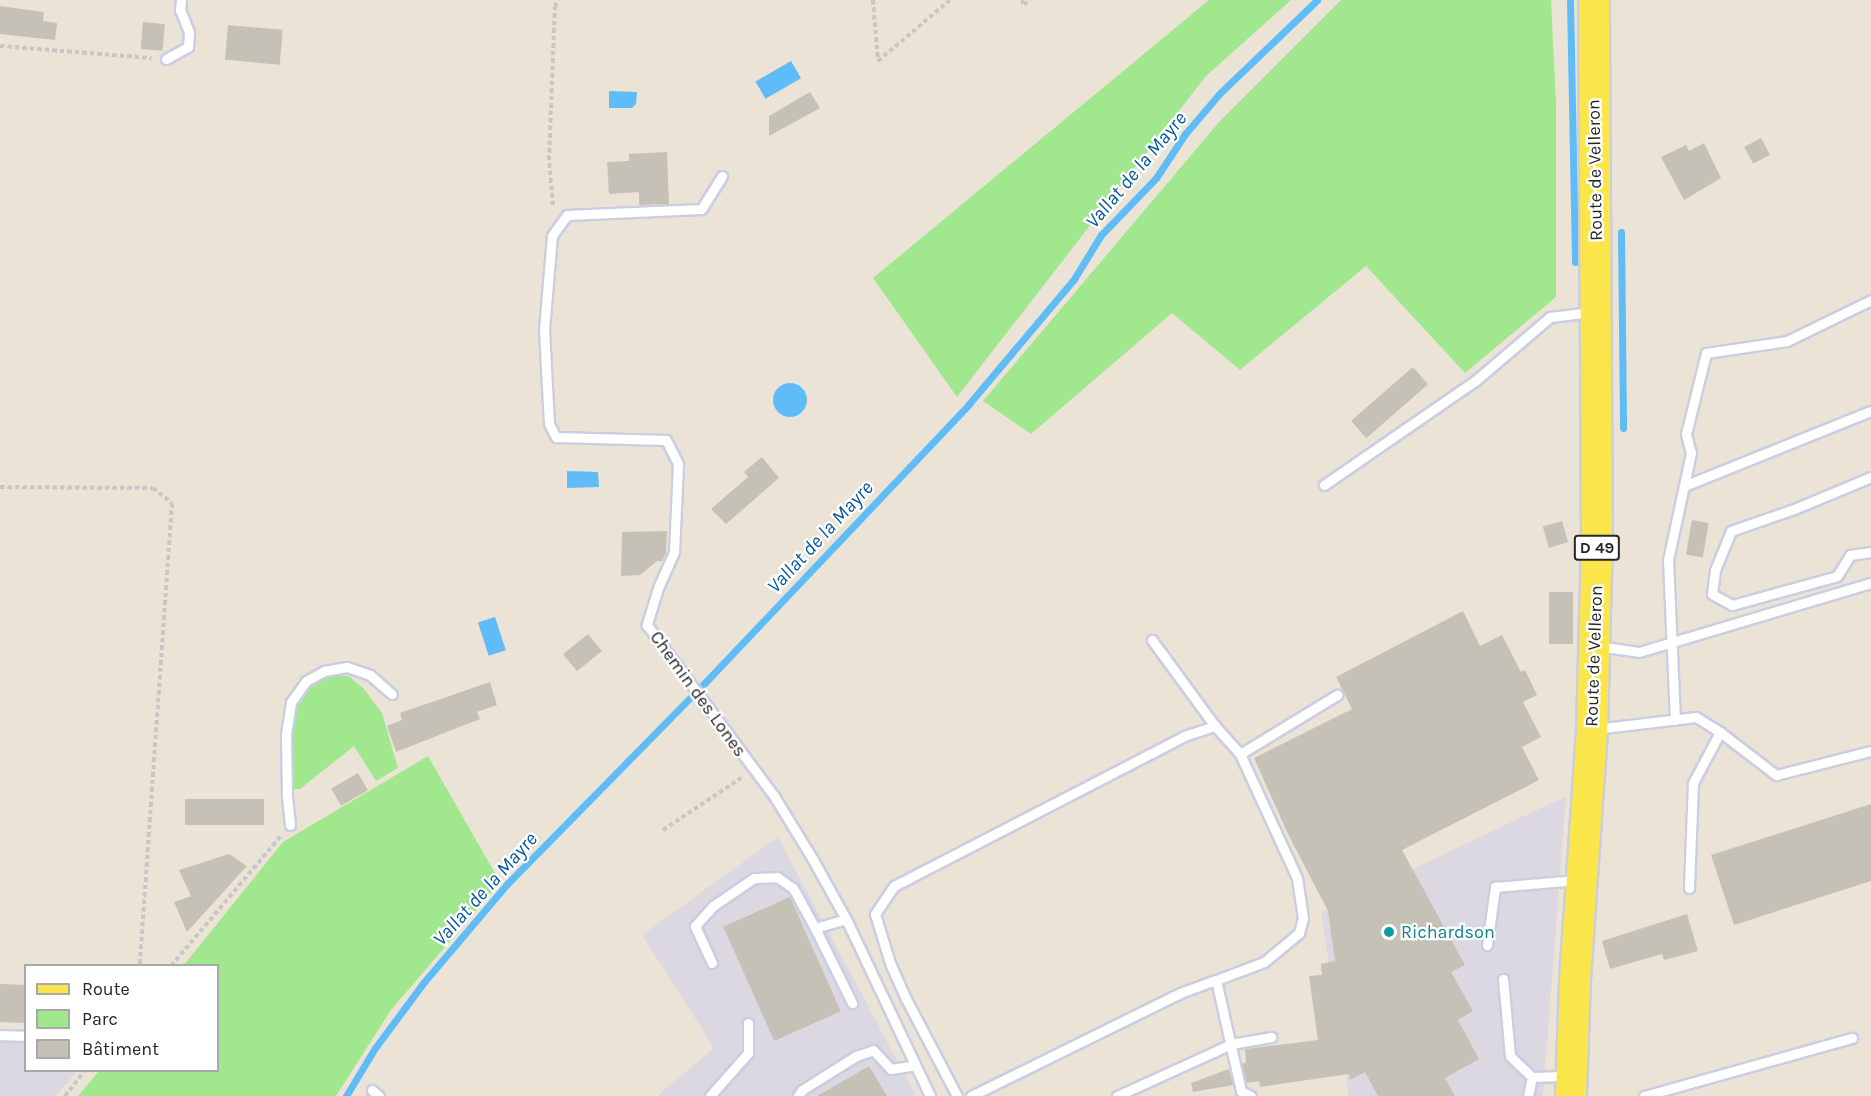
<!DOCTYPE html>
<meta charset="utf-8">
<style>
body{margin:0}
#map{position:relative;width:1871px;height:1096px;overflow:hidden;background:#ebe4d6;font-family:Karla,sans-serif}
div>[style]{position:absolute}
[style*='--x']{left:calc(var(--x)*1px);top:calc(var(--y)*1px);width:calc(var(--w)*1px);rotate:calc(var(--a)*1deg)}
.industrial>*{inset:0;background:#dcd8e2}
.green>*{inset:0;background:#a1e78d}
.water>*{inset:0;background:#5fbcf7;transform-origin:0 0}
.round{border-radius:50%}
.stream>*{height:7px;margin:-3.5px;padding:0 3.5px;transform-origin:3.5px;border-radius:3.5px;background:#5fbcf7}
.building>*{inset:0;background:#c6c1b6;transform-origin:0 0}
.path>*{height:4px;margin-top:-2px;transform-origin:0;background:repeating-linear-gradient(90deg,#c7c7c7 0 4.5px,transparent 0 7.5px)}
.roads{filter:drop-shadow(2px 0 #cbcde1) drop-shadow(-2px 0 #cbcde1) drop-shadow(0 2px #cbcde1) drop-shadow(0 -2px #cbcde1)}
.service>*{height:9px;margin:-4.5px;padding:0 4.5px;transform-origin:4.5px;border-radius:4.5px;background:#fff}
.primary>*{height:30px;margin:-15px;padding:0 15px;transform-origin:15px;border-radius:15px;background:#fae64b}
.dots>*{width:16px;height:16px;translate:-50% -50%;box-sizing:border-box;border:3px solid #fff;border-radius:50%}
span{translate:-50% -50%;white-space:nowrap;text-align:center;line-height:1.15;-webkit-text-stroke:4.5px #fff;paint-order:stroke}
.shield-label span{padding:2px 4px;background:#fff;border:2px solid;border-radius:4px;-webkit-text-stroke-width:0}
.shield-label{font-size:16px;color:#262626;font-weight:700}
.street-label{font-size:18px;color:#262626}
.culture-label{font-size:18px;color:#0d838f}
.left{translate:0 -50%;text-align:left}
.water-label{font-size:20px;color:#03569d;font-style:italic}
.legend{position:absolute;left:24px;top:964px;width:195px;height:108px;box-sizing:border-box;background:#fff;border:2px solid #a8a8a8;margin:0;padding:8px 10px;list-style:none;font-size:18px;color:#262626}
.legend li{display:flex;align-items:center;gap:12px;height:30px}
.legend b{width:30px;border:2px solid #a8a8a8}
</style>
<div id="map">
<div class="industrial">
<i style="clip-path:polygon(1566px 796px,1543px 1096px,1349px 1096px,1321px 913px)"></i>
<i style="clip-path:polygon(778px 837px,916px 1096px,657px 1096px,714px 1048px,642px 935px)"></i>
<i style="clip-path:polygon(0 1041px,25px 1042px,26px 1070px,77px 1071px,56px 1096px,0 1096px)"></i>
</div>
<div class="green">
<i style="clip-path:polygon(1209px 0,1291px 0,1206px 76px,957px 397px,873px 278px)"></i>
<i style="clip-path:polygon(1341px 0,1551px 0,1556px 103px,1556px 297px,1465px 373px,1366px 266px,1240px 370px,1172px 313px,1031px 434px,983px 401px,1220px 121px)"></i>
<i style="clip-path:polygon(338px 674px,350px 677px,364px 689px,382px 713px,398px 768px,376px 781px,354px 746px,300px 789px,294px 789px,290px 743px,291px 722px,298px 700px,315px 683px)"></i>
<i style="clip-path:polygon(428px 756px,500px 882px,391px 1010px,336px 1096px,78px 1096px,99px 1071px,218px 1070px,218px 966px,184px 965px,283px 842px)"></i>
</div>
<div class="water">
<i style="left:791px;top:61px;width:20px;height:41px;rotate:60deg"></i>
<i style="clip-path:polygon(609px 91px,637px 92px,636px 104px,632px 108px,609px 108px)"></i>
<i class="round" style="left:773px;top:383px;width:34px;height:34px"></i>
<i style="clip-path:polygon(567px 471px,598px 472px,599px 487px,567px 488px)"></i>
<i style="left:495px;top:617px;width:35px;height:18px;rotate:72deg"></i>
</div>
<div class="stream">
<i style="--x:1570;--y:0;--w:262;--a:88.9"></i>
<i style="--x:1621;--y:232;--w:196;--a:89.4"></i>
<i style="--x:346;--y:1096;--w:56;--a:-58.9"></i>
<i style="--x:375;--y:1048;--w:82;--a:-53.4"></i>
<i style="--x:424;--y:982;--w:130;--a:-49.7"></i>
<i style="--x:508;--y:883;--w:269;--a:-45.5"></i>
<i style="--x:697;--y:691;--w:394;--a:-46.5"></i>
<i style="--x:968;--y:405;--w:165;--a:-49.9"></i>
<i style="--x:1074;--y:279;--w:52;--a:-58.5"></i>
<i style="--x:1101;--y:235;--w:79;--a:-46"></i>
<i style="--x:1156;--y:178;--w:53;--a:-56.6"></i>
<i style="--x:1185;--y:134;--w:52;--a:-49.6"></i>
<i style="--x:1219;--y:94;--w:136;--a:-43.8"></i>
</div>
<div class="building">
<i style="clip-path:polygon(0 6px,44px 12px,43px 21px,57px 23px,55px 40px,0 34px)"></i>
<i style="left:143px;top:22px;width:22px;height:27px;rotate:5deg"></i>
<i style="left:228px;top:25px;width:55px;height:35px;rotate:5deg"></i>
<i style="clip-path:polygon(810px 92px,820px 108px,769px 136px,769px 116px)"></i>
<i style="left:1761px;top:138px;width:19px;height:19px;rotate:62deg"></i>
<i style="clip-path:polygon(1704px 143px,1721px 178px,1684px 200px,1661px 157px,1686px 145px,1689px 151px)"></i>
<i style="clip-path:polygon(667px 152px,669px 204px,639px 205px,639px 192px,609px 194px,607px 162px,629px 161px,629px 154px)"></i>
<i style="left:1413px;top:367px;width:23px;height:82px;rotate:49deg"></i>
<i style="clip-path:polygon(762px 457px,779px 478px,726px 524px,711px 509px,748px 477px,744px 472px)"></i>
<i style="left:1692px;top:520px;width:17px;height:35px;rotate:10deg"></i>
<i style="left:1562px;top:521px;width:22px;height:20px;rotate:74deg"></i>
<i style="clip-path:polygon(667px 531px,666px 553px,662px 561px,657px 561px,640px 575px,621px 576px,622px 532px)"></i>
<i style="left:1549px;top:592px;width:24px;height:52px"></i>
<i style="clip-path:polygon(1463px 611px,1480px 646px,1502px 635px,1521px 672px,1525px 670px,1537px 695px,1523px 702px,1541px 737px,1522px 747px,1539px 780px,1402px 850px,1465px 965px,1451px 972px,1473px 1011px,1458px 1020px,1479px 1059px,1445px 1078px,1455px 1096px,1378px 1096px,1365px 1072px,1350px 1080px,1349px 1074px,1260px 1087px,1259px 1081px,1246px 1083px,1242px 1064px,1246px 1062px,1245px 1049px,1318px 1040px,1309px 976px,1322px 975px,1321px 964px,1335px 961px,1328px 911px,1288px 834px,1254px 758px,1352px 709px,1336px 677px)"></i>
<i style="left:588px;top:634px;width:22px;height:32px;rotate:51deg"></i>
<i style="clip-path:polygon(490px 682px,497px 705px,477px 712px,480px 719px,396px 752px,387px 726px,402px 720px,400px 713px)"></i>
<i style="left:358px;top:773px;width:20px;height:31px;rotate:60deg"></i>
<i style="left:185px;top:799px;width:79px;height:26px"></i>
<i style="clip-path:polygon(1871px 804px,1871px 881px,1734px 925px,1711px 855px)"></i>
<i style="clip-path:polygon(229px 854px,247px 866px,187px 932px,174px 902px,191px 896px,179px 870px)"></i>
<i style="left:790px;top:897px;width:125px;height:73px;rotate:66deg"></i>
<i style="clip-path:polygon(1687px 914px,1698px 951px,1664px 960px,1662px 954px,1610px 969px,1602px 941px)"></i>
<i style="left:0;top:984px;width:26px;height:38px;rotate:2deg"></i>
<i style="clip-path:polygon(869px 1066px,887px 1096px,817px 1096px)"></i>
<i style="clip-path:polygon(1229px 1069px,1233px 1085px,1193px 1092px,1191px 1083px)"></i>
</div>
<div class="path">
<i style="--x:873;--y:0;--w:61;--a:85.3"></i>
<i style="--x:878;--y:61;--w:94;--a:-40.3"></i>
<i style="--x:1022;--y:0;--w:5;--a:68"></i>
<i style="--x:1024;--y:5;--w:8;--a:-40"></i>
<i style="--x:0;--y:46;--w:152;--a:4.5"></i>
<i style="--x:553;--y:205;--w:45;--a:-95.1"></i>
<i style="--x:549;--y:160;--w:153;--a:-87.8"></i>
<i style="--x:555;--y:7;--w:8;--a:-67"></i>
<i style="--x:0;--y:487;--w:153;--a:0.4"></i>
<i style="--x:153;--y:488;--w:24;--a:38"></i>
<i style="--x:172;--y:503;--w:464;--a:94"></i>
<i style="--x:663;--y:830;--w:94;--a:-33.7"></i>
<i style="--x:171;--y:966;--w:170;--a:-49.8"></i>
<i style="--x:65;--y:1096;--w:33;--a:-52"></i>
</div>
<div class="roads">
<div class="service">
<i style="--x:166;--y:59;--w:25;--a:-29"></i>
<i style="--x:188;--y:47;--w:15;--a:-86"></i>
<i style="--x:189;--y:32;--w:24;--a:-112"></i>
<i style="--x:180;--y:10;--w:10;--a:-84"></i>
<i style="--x:722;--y:176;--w:39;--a:122"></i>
<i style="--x:701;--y:209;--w:134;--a:177.4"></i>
<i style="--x:567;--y:215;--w:26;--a:126"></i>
<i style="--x:552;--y:236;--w:93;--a:94.9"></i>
<i style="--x:544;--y:329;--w:95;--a:87"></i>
<i style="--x:549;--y:424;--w:15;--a:62"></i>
<i style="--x:556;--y:437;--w:110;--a:1.6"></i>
<i style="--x:666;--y:440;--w:27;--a:63"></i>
<i style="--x:678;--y:464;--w:88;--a:92.6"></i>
<i style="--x:674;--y:552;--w:39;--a:114"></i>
<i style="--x:658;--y:588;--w:39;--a:107"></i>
<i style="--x:647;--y:625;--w:213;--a:53.4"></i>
<i style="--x:774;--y:796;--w:73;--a:58.5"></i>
<i style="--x:812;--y:858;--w:70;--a:60.9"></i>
<i style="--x:846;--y:919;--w:196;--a:64.6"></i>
<i style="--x:1871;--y:477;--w:83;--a:157.4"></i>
<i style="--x:1794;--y:509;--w:67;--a:160.8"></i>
<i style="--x:1731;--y:531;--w:42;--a:112.3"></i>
<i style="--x:1715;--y:570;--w:24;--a:97"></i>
<i style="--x:1712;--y:594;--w:23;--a:29"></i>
<i style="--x:1732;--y:605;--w:109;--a:-15.4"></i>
<i style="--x:1837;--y:576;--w:25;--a:-58"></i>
<i style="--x:1850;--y:555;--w:21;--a:-8"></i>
<i style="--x:1324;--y:485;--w:183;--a:-34.6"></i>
<i style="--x:1475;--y:381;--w:99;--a:-40.5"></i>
<i style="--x:1550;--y:317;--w:41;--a:-7"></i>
<i style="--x:1684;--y:486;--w:201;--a:-21.9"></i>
<i style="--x:1152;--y:640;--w:107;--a:53.8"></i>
<i style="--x:1215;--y:726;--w:38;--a:48"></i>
<i style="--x:1240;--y:754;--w:136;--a:65.3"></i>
<i style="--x:1297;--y:878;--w:40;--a:81.5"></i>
<i style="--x:1303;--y:918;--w:16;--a:105"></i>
<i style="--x:1299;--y:933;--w:45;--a:140.4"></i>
<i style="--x:1264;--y:962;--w:51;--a:159.4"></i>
<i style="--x:1216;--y:980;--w:114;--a:77.3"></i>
<i style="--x:1241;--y:1091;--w:11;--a:27"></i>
<i style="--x:1597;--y:646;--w:42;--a:8.1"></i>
<i style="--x:1639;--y:652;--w:242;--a:-16.6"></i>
<i style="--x:1675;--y:720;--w:160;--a:-92.5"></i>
<i style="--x:1668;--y:560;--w:109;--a:-77.9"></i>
<i style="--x:1691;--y:453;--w:20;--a:-105"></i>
<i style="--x:1686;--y:434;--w:83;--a:-76.1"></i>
<i style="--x:1706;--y:353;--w:82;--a:-8.4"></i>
<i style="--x:1787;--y:341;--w:93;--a:-26"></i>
<i style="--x:1595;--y:729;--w:102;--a:-6.8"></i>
<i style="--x:1696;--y:717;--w:28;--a:32"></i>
<i style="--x:1720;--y:732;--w:58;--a:117.9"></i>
<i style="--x:1693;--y:783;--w:105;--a:92.2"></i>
<i style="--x:1720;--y:732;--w:71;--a:37.5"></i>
<i style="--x:1776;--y:775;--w:98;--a:-14.2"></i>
<i style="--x:1240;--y:754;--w:114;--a:-31.3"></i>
<i style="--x:290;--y:825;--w:31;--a:-96"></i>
<i style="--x:287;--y:794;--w:60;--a:-91"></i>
<i style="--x:286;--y:734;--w:32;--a:-81"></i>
<i style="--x:291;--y:702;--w:26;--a:-54"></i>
<i style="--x:306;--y:681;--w:21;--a:-29"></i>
<i style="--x:324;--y:671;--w:23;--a:-10"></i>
<i style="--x:347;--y:667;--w:24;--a:19"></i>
<i style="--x:370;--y:675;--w:29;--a:41"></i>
<i style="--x:815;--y:928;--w:84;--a:63.7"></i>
<i style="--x:1487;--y:945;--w:59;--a:-82.1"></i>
<i style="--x:1495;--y:887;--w:82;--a:-4.9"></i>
<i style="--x:712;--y:963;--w:41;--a:-114.7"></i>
<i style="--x:695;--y:926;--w:27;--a:-48"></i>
<i style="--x:713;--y:906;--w:50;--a:-34.3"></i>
<i style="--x:754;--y:878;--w:23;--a:-2"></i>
<i style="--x:777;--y:877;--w:19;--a:35"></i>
<i style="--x:793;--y:888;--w:46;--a:61.2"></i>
<i style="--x:815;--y:928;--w:32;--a:-16"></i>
<i style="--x:1503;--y:979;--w:77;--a:84.8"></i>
<i style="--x:1510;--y:1056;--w:30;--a:44"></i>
<i style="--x:1532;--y:1077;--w:37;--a:-2"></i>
<i style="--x:0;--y:1035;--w:26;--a:2"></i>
<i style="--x:372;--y:1090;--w:9;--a:41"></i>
<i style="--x:710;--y:1096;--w:57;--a:-48.5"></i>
<i style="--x:748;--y:1053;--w:30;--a:-90"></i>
<i style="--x:798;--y:1096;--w:7;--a:-56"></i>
<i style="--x:802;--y:1090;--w:64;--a:-32.2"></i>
<i style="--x:856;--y:1056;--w:18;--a:-19"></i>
<i style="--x:873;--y:1050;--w:26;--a:47"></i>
<i style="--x:891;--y:1069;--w:24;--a:-9"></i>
<i style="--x:957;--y:1096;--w:110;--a:-117.7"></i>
<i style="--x:906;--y:999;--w:39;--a:-114"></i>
<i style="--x:890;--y:963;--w:51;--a:-107"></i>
<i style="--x:875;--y:914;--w:34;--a:-56"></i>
<i style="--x:894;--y:886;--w:326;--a:-27.3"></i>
<i style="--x:1184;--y:736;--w:33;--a:-18"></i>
<i style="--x:971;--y:1096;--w:233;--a:-26.2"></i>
<i style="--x:1180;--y:993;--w:38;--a:-20"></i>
<i style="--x:1117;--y:1096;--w:125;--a:-24.5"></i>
<i style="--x:1231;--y:1044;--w:41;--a:-9.9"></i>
<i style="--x:1528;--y:1096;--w:19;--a:-78"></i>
<i style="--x:1644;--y:1096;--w:216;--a:-15.6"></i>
</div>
<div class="primary">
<i style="--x:1571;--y:1096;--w:116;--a:-88"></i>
<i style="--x:1575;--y:980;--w:251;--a:-86.1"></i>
<i style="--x:1592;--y:730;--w:185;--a:-88.5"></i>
<i style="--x:1597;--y:545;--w:545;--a:-90.32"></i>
</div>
</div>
<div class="dots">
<i style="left:1389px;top:932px;background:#0f9aa8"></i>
</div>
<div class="shield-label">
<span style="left:1597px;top:548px">D 49</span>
</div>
<div class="street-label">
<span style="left:1595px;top:170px;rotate:-91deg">Route de Velleron</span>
<span style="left:1594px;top:656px;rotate:-88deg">Route de Velleron</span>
<span style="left:698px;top:694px;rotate:54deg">Chemin des Lones</span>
</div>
<div class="culture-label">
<span class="left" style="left:1401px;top:932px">Richardson</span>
</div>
<div class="water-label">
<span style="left:1136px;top:170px;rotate:-50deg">Vallat de la Mayre</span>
<span style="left:820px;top:537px;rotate:-47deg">Vallat de la Mayre</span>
<span style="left:485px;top:889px;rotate:-48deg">Vallat de la Mayre</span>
</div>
<ul class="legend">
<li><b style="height:8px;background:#fae64b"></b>Route</li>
<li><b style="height:16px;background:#a1e78d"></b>Parc</li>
<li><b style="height:16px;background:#c6c1b6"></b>Bâtiment</li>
</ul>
</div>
